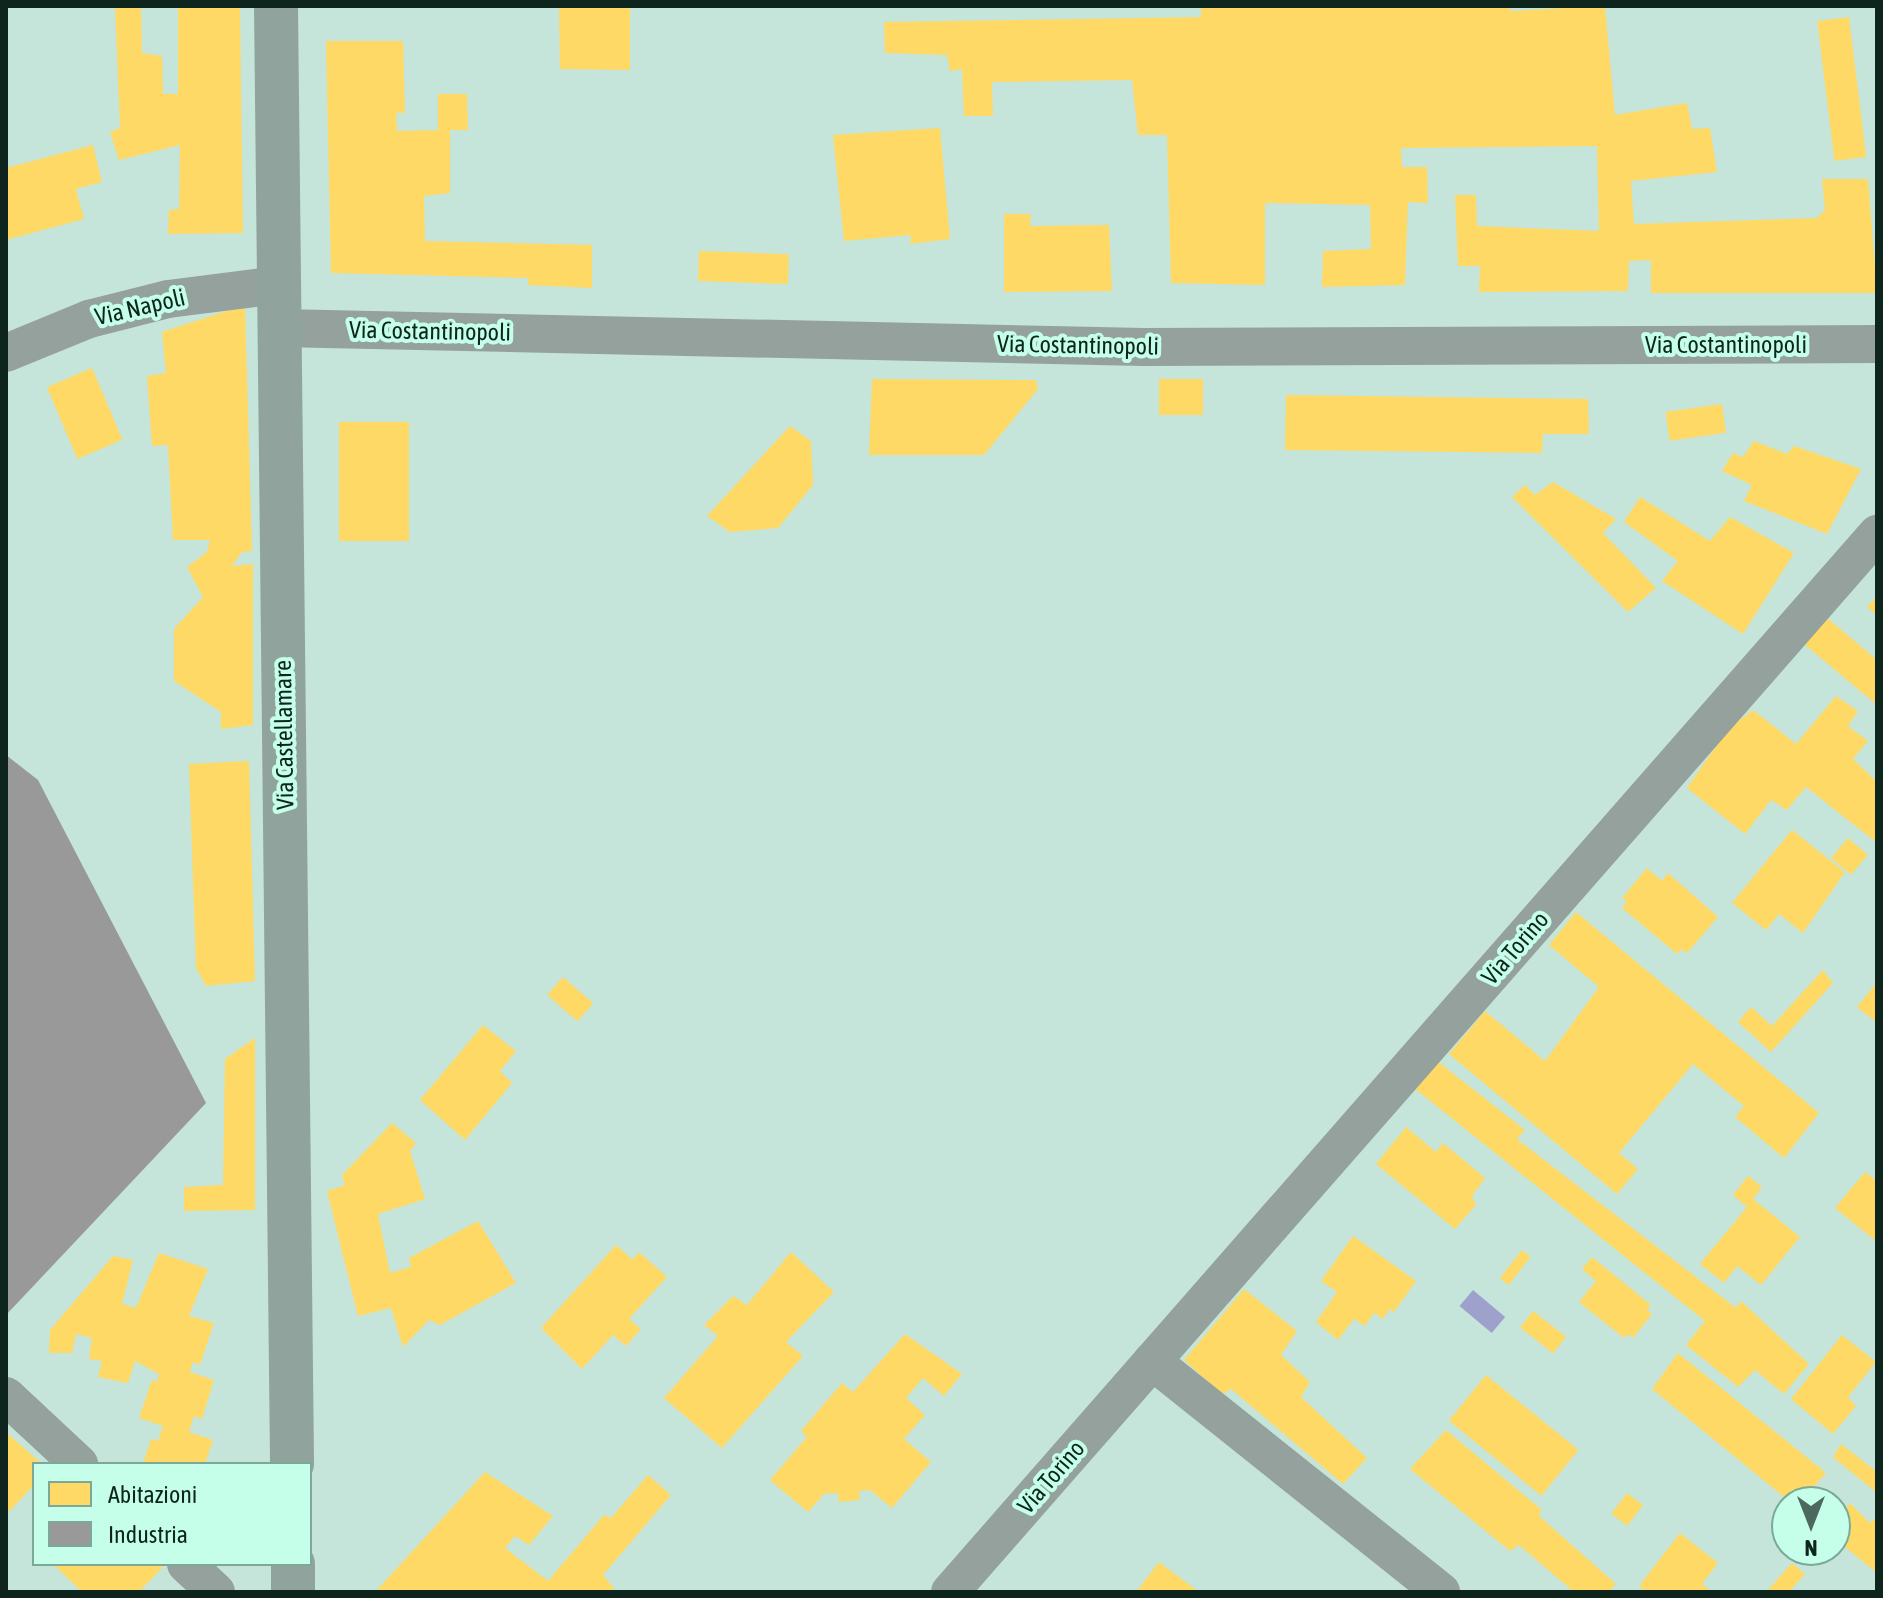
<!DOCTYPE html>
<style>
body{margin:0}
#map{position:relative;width:1883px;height:1598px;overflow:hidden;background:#c5e5da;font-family:"Asap Condensed",sans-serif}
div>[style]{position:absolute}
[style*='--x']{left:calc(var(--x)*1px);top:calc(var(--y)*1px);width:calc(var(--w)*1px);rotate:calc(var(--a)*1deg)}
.water>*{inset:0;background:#9fa1cd;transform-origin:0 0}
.homes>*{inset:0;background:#ffd966;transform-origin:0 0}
.industry>*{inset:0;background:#999}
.minor>*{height:38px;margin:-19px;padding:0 19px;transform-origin:19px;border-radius:19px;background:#95a19c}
.major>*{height:44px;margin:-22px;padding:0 22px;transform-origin:22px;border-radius:22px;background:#90a49d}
span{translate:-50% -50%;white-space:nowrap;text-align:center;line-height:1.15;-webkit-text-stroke:8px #c5ffea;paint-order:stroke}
.street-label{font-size:24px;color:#0d251d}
.frame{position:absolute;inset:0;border:8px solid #0d251d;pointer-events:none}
.legend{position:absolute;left:32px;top:1462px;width:280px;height:104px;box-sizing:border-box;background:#c5ffea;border:2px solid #7ba898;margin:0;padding:10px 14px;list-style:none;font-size:24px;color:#0d251d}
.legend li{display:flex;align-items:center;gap:16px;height:40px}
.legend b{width:40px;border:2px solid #7ba898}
.north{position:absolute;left:1771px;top:1486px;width:80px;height:80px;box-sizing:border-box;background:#c5ffea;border:2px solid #7ba898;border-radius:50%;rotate:180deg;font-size:22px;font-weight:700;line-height:32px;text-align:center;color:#0d251d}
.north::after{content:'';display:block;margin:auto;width:28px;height:36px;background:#4d685f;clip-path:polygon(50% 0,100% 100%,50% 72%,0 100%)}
</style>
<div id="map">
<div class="water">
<i style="left:1473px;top:1290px;width:42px;height:21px;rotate:40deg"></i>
</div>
<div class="homes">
<i style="clip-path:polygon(115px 6px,141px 6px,142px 53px,162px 56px,163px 94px,178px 94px,178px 8px,240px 6px,243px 233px,168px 234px,169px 210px,179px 209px,180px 145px,119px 160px,110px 132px,120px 128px)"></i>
<i style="clip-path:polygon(593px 6px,630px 6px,630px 70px,560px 69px,559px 8px)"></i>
<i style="clip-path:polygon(1201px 6px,1510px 6px,1510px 11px,1605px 6px,1615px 115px,1687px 103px,1692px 129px,1710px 128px,1717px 172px,1631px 181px,1634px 224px,1817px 218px,1825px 210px,1822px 179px,1868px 179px,1877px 293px,1651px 293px,1651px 260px,1629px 261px,1628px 291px,1479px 292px,1480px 266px,1458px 266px,1455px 195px,1476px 195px,1477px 226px,1599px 231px,1597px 146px,1401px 148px,1402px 167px,1427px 167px,1428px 203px,1408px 202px,1405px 285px,1322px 287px,1323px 251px,1371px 249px,1370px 205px,1265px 203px,1265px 285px,1171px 283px,1167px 135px,1138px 135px,1132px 80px,992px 82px,993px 116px,964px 116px,962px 69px,950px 71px,947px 55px,885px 53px,884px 22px,1201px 17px)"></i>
<i style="left:1849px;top:17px;width:141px;height:32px;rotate:83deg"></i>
<i style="clip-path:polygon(326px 41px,403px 41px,405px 113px,396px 113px,397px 131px,438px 130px,438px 94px,467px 94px,468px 130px,450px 130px,450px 193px,424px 196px,425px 241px,592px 245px,592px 288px,528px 285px,528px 278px,331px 273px)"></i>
<i style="clip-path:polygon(940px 128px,950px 239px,910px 244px,911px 235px,844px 241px,833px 135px)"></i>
<i style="clip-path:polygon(93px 145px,102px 182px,76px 189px,84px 219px,6px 240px,6px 168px)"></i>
<i style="clip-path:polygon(1004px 214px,1031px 214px,1030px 226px,1109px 225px,1112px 291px,1004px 292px)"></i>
<i style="left:699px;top:251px;width:90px;height:30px;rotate:2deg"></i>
<i style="clip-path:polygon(245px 305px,252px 551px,242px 552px,232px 566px,253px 564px,253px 725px,221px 729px,221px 712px,174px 681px,174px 629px,203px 597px,187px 567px,207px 552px,210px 540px,173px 540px,168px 445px,152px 446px,147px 376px,166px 373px,162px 332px)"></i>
<i style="left:92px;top:368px;width:78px;height:49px;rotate:67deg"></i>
<i style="clip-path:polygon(872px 379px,1036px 380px,1038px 389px,984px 455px,869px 455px)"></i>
<i style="left:1203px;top:379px;width:36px;height:44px;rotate:90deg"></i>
<i style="clip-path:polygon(1286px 395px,1588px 399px,1589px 434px,1543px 434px,1542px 453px,1285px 450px)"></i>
<i style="left:1722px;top:404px;width:29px;height:57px;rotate:82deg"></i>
<i style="left:339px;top:422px;width:70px;height:119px"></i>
<i style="clip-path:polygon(790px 426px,811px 441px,813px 485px,778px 528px,730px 532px,707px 516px)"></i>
<i style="clip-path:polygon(1754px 441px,1787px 454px,1794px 446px,1861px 469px,1827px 534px,1744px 501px,1752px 485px,1722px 471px,1733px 453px,1743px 457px)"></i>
<i style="clip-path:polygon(1553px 482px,1616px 519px,1603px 533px,1656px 588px,1628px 612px,1512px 497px,1525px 485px,1535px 495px)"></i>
<i style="clip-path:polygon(1640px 497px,1710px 541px,1730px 517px,1794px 553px,1743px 634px,1662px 581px,1678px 561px,1624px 522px)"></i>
<i style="clip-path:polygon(1877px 596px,1877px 616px,1867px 607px)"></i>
<i style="clip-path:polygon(1826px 617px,1877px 660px,1877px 705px,1804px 644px)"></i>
<i style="clip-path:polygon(1836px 696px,1858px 711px,1848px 726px,1868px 741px,1853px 759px,1877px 782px,1877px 843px,1806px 787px,1787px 810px,1771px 800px,1745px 834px,1687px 788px,1728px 729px,1753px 710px,1796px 744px)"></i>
<i style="clip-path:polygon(249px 761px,255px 981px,206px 986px,196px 968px,189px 764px)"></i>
<i style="clip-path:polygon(1792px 830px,1845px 872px,1803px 933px,1779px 914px,1766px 930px,1732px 903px)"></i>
<i style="left:1848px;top:838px;width:26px;height:26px;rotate:40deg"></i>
<i style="clip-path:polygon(1647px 868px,1662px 881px,1668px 873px,1718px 917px,1687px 953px,1682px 949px,1677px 954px,1622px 908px,1627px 902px,1622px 898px)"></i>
<i style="clip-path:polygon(1576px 912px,1819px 1113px,1784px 1158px,1735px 1117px,1744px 1106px,1693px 1064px,1619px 1153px,1638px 1169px,1617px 1194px,1449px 1054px,1485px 1011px,1545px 1061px,1599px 987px,1549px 945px)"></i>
<i style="clip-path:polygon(1823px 970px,1833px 983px,1771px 1052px,1738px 1022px,1751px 1007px,1772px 1026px)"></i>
<i style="left:563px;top:977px;width:40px;height:24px;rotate:41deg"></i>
<i style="clip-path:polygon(1877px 982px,1877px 1023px,1857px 1007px)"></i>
<i style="clip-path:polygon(483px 1025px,516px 1051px,500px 1071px,512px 1083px,465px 1140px,420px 1100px)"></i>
<i style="clip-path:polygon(255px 1038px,255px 1210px,184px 1211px,184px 1187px,223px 1185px,225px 1059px)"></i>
<i style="clip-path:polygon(1436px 1060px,1525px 1130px,1517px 1139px,1736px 1308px,1741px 1301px,1809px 1364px,1784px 1394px,1755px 1370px,1738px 1387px,1686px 1345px,1705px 1321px,1414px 1088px)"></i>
<i style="clip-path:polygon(392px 1123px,416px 1143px,410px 1151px,425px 1199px,378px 1214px,390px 1273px,411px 1267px,409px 1258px,478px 1221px,516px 1283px,440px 1325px,429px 1320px,403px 1347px,391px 1308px,358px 1316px,327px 1191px,345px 1185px,342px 1175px)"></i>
<i style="clip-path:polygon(1406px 1127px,1436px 1152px,1443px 1143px,1485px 1178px,1472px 1196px,1476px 1205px,1455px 1229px,1376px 1164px)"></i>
<i style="clip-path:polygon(1865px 1172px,1877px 1181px,1877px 1242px,1835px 1208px)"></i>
<i style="clip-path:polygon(1748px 1176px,1762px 1187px,1753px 1199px,1800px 1237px,1761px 1285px,1737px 1266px,1724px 1283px,1700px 1264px,1747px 1207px,1733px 1195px)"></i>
<i style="clip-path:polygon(1353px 1236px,1416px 1281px,1394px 1312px,1390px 1309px,1383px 1319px,1374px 1313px,1365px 1326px,1354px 1319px,1338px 1340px,1316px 1322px,1337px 1292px,1321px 1281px)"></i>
<i style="clip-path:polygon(616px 1245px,633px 1260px,639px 1252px,667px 1277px,629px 1319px,641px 1329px,626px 1346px,613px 1335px,582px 1369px,541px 1328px)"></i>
<i style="left:1522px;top:1250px;width:11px;height:36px;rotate:38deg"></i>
<i style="clip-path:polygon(791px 1252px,834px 1292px,786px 1342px,803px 1356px,722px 1448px,664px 1398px,718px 1336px,704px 1325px,733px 1296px,747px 1305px)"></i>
<i style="clip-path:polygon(159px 1253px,208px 1269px,189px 1316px,214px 1323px,200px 1365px,193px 1362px,190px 1372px,214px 1380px,202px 1419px,194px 1416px,189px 1432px,213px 1440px,205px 1464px,143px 1464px,151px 1439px,158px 1441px,163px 1426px,139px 1418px,152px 1380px,157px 1382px,159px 1374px,135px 1361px,128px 1383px,98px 1377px,102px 1361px,89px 1359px,92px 1338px,76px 1334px,72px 1353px,49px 1353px,50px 1330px,113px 1256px,133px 1260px,122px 1304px,136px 1308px)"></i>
<i style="clip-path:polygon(1592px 1257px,1651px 1305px,1647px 1310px,1652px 1314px,1633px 1338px,1628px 1334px,1624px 1338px,1579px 1302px,1596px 1281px,1582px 1269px)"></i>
<i style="clip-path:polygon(1244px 1289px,1297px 1331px,1281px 1355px,1310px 1382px,1301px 1397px,1367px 1458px,1343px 1484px,1231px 1389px,1222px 1394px,1184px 1360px)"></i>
<i style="left:1533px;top:1311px;width:42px;height:21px;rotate:38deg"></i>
<i style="clip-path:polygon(905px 1334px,962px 1374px,944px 1396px,923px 1378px,906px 1398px,925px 1415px,904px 1439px,931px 1462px,892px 1508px,870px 1490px,859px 1491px,860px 1500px,839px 1502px,838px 1493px,824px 1494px,808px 1512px,770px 1480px,807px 1437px,801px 1431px,842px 1383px,853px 1392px)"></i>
<i style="clip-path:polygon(1842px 1335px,1876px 1362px,1848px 1397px,1856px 1406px,1833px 1434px,1791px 1399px)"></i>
<i style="clip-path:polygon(1678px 1353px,1826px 1473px,1811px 1490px,1825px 1502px,1790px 1502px,1652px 1389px)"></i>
<i style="left:1486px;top:1375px;width:119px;height:59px;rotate:39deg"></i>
<i style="clip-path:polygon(1446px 1430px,1542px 1510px,1538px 1515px,1616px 1584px,1608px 1592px,1574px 1592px,1519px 1545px,1510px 1551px,1410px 1469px)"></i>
<i style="clip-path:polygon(6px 1432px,42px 1464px,34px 1464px,34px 1485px,6px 1515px)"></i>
<i style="clip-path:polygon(1841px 1444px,1877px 1472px,1877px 1493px,1833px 1457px)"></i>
<i style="clip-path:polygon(485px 1472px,553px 1516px,529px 1545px,515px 1536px,505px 1548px,548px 1581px,604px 1515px,611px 1518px,648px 1475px,671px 1495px,603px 1575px,614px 1588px,610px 1592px,375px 1592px)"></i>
<i style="left:1627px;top:1493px;width:20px;height:26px;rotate:37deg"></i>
<i style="clip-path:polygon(1850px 1503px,1870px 1523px,1877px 1517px,1877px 1573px,1835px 1539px,1835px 1511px,1840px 1515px)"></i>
<i style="clip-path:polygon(1680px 1533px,1718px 1563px,1702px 1584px,1713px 1592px,1647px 1592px,1639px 1586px)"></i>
<i style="clip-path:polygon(1159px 1562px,1199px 1592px,1136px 1592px)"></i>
<i style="clip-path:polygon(1792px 1563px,1805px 1574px,1789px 1592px,1766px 1592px)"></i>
<i style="clip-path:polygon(53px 1564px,160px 1564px,163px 1567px,139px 1592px,82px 1592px)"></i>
</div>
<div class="industry">
<i style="clip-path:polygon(6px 755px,38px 780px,206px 1103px,6px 1315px)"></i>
</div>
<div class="minor">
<i style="--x:280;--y:328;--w:864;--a:1.26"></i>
<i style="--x:1144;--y:347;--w:733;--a:-0.23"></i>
<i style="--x:6;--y:353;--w:90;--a:-22.3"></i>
<i style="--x:89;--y:319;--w:81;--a:-14.2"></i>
<i style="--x:168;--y:299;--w:112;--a:-7.2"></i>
<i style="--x:1152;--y:1361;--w:370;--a:38.6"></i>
<i style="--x:6;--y:1396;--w:100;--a:43"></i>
<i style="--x:186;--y:1564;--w:41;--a:43"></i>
<i style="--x:950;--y:1592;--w:1407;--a:-48.78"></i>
</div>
<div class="major">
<i style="--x:276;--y:6;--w:1458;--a:89.37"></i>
<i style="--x:293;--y:1564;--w:28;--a:90"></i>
</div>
<div class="street-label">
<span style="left:140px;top:307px;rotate:-13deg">Via Napoli</span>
<span style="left:430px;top:331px;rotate:1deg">Via Costantinopoli</span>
<span style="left:1078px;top:345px;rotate:1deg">Via Costantinopoli</span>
<span style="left:1726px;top:345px">Via Costantinopoli</span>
<span style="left:284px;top:735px;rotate:-91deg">Via Castellamare</span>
<span style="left:1515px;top:948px;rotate:-49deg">Via Torino</span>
<span style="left:1051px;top:1477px;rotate:-49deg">Via Torino</span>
</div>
<div class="frame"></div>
<ul class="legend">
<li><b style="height:22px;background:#ffd966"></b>Abitazioni</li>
<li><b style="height:22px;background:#999"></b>Industria</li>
</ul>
<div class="north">N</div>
</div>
